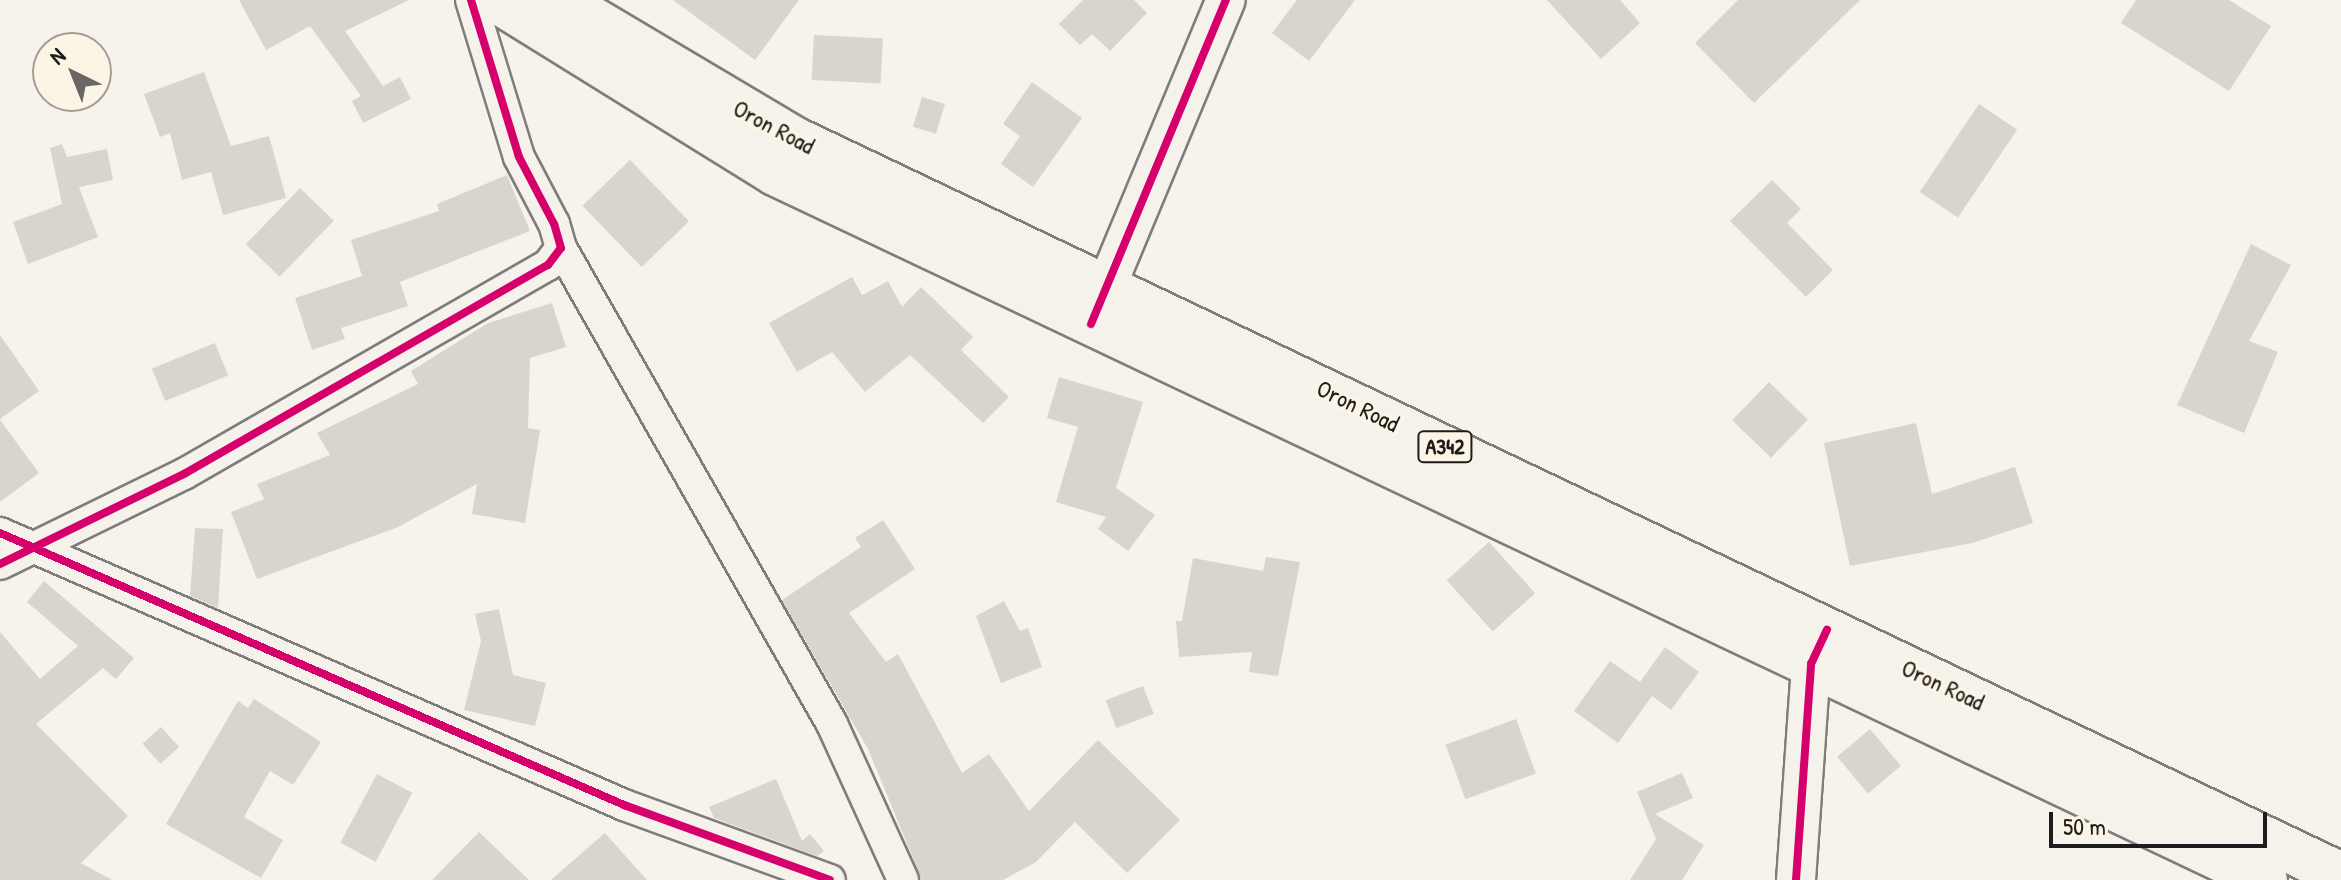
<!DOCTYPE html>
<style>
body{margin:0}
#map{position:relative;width:2341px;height:880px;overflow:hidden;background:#f7f3ea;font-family:"Patrick Hand",sans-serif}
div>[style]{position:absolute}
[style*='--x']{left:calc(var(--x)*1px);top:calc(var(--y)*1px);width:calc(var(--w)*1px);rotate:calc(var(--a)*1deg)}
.building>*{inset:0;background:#d8d5cf;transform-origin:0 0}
.roads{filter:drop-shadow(2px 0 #7f7d79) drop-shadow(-2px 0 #7f7d79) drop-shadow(0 2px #7f7d79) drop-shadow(0 -2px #7f7d79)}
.minor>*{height:30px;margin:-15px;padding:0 15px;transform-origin:15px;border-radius:15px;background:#f5f2ec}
.tertiary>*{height:38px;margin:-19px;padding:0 19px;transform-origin:19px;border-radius:19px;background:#f5f2ec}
.trunk>*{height:44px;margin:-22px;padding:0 22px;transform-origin:22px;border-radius:22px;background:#f5f2ec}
.cycleway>*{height:8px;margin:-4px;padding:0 4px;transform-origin:4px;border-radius:4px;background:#d6006c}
span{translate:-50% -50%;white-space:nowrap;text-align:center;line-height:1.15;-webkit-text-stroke:7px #fcf5e5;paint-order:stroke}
.shield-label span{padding:2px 6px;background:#fcf5e5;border:2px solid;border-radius:6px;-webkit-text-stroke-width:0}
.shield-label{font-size:22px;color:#1c1c1c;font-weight:700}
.street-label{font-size:24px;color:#1c1c1c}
.north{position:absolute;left:32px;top:32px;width:80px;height:80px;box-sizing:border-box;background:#fcf5e5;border:2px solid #a29e95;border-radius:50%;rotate:317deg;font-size:22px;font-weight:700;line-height:32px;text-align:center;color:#1c1c1c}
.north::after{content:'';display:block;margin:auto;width:28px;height:36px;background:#696764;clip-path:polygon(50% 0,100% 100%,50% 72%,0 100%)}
.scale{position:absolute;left:2049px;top:812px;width:218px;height:36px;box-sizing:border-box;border:4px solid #1c1c1c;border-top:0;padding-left:10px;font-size:24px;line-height:28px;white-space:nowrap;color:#1c1c1c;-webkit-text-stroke:6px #fcf5e5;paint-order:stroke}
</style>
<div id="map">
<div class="building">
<i style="clip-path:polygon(239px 0,409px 0,345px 31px,383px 86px,400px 77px,411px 99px,363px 123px,352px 101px,361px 96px,310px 26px,266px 50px)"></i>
<i style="clip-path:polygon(673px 0,799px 0,755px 60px)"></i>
<i style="clip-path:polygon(1083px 0,1134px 0,1147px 13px,1110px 51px,1092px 34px,1080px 45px,1059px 24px)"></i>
<i style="clip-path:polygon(1297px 0,1355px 0,1309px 61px,1272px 33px)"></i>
<i style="clip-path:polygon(1547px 0,1620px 0,1640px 23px,1601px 59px)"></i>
<i style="clip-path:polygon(1738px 0,1860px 0,1754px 103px,1695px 43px)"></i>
<i style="clip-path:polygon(2136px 0,2229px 0,2271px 26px,2229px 91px,2121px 23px)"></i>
<i style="left:814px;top:35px;width:69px;height:45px;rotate:3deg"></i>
<i style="clip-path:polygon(204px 72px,231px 146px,269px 136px,286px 198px,223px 215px,211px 172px,182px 180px,170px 133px,160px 137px,144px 94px)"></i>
<i style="clip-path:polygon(1032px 82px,1082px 118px,1033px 187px,1001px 164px,1020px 136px,1003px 124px)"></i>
<i style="left:922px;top:97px;width:24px;height:31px;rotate:17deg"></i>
<i style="left:1979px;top:104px;width:46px;height:106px;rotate:34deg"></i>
<i style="clip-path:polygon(62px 144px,67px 157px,107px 149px,113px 180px,79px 187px,98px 237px,28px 264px,13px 222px,62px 204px,50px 148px)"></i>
<i style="left:630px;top:160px;width:85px;height:66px;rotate:46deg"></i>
<i style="clip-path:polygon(507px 175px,530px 231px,400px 282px,408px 306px,341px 328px,345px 339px,312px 350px,295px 298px,362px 276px,351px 240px,439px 211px,437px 204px)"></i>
<i style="clip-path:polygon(1772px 180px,1801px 209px,1787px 223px,1833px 270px,1806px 297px,1730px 221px)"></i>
<i style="left:300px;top:188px;width:47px;height:78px;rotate:44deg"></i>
<i style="clip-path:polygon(2251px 244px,2291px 265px,2249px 341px,2278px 352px,2244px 433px,2177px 405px)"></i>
<i style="clip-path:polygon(852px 277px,862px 295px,888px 281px,902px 307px,921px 287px,973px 337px,961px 350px,1009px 397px,983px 423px,910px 355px,865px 392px,832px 352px,797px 372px,769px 323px)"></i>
<i style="clip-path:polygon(552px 303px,566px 347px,530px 358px,528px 428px,540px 430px,525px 523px,472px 514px,477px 484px,398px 527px,257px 579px,231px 512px,264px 499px,257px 484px,330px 455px,317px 433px,418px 384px,411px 371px,488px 323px)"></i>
<i style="clip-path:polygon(0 335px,39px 391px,0 419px)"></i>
<i style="left:215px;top:343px;width:35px;height:68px;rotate:68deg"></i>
<i style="clip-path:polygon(1059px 377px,1143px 402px,1116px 488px,1155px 515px,1128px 551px,1098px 529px,1106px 517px,1056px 502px,1078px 427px,1047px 418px)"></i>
<i style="left:1769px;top:382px;width:54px;height:53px;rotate:44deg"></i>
<i style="clip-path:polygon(0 420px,39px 473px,0 502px)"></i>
<i style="clip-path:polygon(1916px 423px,1932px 494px,2015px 467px,2033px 523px,1972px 543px,1850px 566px,1824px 443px)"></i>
<i style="clip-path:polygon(883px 520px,915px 569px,849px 613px,886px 662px,898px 654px,962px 773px,989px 754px,1029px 811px,1098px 740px,1180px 820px,1127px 873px,1075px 822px,1036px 862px,1003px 880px,922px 880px,868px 749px,782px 600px,861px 547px,855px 538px)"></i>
<i style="clip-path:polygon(195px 528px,223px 529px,218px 608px,190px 596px)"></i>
<i style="left:1489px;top:542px;width:69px;height:57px;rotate:48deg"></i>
<i style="clip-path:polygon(1266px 557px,1300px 562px,1278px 676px,1249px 672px,1252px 652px,1179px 657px,1176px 621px,1182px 621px,1193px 558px,1263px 571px)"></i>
<i style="clip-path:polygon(44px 581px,134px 658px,116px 679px,103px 668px,36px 724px,128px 816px,81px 863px,112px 880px,0 880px,0 632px,40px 679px,78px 646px,27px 602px)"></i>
<i style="clip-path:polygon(1004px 601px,1020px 631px,1028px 628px,1042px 667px,1001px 683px,976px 616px)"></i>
<i style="clip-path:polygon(499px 609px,513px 675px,546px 683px,535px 726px,464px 710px,481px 641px,475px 614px)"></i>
<i style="clip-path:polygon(1665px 647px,1699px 672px,1671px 710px,1652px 696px,1618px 743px,1574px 711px,1610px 661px,1640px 682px)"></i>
<i style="left:1143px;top:686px;width:30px;height:40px;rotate:69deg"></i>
<i style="clip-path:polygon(254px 699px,321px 742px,293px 785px,270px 771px,244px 817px,283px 840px,261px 878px,166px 824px,238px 701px,248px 708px)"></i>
<i style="left:1516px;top:719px;width:58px;height:75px;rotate:70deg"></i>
<i style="left:161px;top:727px;width:27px;height:25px;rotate:48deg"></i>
<i style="left:1870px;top:729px;width:48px;height:43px;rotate:50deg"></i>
<i style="clip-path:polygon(1682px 773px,1693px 798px,1655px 814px,1704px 845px,1682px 880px,1630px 880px,1656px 839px,1637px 792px)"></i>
<i style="left:377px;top:774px;width:40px;height:78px;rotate:28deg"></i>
<i style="clip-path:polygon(776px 779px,802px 841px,810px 834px,824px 851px,817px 856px,714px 818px,709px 807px)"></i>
<i style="clip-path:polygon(479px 832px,529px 880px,432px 880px)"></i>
<i style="clip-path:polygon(605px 833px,647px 880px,551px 880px)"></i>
</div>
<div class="roads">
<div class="minor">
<i style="--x:561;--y:248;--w:548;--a:60.35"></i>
<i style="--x:832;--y:724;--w:171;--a:65.5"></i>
<i style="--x:0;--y:533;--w:681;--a:23.55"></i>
<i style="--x:624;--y:805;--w:219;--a:20"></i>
<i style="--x:0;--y:564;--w:205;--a:-26.1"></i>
<i style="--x:184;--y:474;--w:420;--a:-29.9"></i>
<i style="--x:548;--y:265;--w:21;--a:-53"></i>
<i style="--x:561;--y:248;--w:25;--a:-106"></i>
<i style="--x:554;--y:224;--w:76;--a:-117.6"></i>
<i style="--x:519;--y:157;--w:164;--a:-107"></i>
</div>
<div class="tertiary">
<i style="--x:1095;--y:314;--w:340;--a:-67.4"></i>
<i style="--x:1796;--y:880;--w:217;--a:-86"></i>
<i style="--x:1811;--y:664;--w:27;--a:-63"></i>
</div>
<div class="trunk">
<i style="--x:496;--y:0;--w:328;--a:31.8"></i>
<i style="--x:775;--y:173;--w:1649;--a:25.38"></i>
<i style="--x:560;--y:0;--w:274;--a:30.7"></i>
<i style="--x:796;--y:140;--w:1711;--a:25.44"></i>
</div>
</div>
<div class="cycleway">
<i style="--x:1091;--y:324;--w:351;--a:-67.4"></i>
<i style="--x:0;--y:533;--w:681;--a:23.55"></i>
<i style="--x:624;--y:805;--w:219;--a:20"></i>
<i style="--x:0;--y:564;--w:205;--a:-26.1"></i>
<i style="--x:184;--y:474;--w:420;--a:-29.9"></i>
<i style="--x:548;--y:265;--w:21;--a:-53"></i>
<i style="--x:561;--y:248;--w:25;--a:-106"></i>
<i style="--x:554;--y:224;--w:76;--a:-117.6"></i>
<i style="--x:519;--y:157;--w:164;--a:-107"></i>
<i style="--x:1796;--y:880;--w:217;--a:-86"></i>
<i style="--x:1811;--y:664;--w:38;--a:-65"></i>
</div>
<div class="shield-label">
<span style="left:1445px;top:447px">A342</span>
</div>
<div class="street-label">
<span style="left:774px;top:127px;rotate:28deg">Oron Road</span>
<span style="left:1358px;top:406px;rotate:26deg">Oron Road</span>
<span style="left:1943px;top:685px;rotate:25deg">Oron Road</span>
</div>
<div class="north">N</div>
<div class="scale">50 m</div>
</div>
